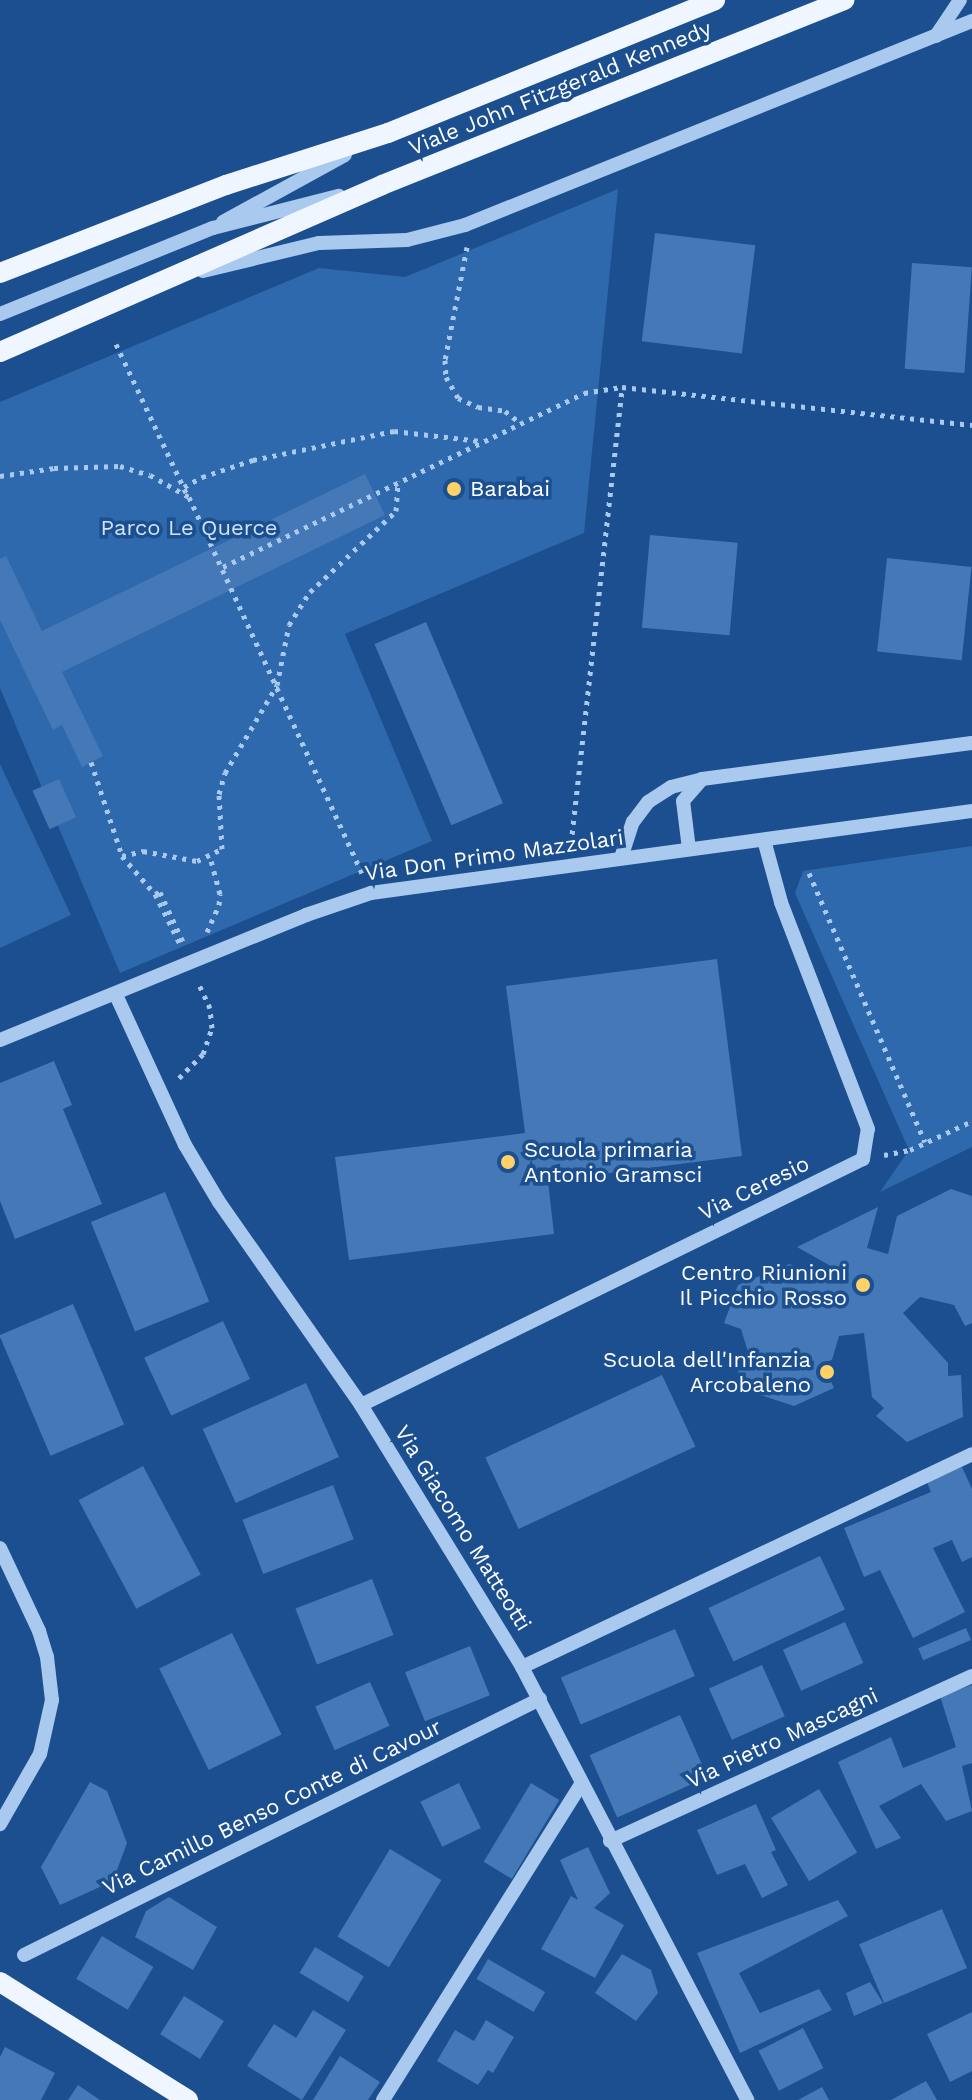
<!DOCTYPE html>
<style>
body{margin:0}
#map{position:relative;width:972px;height:2100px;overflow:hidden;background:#1b4f8f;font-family:"Work Sans",sans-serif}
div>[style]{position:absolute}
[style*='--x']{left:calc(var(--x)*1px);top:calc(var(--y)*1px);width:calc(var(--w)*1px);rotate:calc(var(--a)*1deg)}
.green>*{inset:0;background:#2e69ad}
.building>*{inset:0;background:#4478b7;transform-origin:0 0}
.path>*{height:5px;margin-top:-2.5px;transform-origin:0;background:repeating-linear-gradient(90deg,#a9c9ee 0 4px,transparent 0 10px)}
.minor>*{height:14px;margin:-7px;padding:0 7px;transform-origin:7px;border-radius:7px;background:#a9c9ee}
.major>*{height:20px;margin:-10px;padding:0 10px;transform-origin:10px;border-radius:10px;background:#f0f6ff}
.dots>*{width:22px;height:22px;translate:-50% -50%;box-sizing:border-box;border:4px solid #1b4f8f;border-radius:50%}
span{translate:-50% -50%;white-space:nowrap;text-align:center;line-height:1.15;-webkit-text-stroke:7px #1b4f8f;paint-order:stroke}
.street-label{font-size:22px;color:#fff}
.poi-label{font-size:22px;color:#fff}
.left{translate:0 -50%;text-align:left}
.right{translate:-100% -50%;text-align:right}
.park-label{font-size:22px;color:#cfe3fa}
</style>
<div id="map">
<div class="green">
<i style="clip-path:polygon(618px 189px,584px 533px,345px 634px,432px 841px,120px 973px,0 688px,0 402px,319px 268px,405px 277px)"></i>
<i style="clip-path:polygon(0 764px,71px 915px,0 948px)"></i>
<i style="clip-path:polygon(972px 846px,972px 1147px,880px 1192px,909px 1150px,795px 893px,803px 871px)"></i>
</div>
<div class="building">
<i style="left:655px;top:233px;width:101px;height:109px;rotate:7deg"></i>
<i style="left:912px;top:263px;width:60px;height:106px;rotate:4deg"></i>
<i style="clip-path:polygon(365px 474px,385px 515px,62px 672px,103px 756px,82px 767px,62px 725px,53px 730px,0 620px,0 559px,6px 556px,42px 631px)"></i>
<i style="left:650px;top:535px;width:88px;height:93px;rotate:5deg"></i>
<i style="left:887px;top:558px;width:85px;height:94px;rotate:6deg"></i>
<i style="left:426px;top:622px;width:197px;height:56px;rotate:67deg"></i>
<i style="left:59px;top:779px;width:42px;height:29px;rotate:66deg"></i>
<i style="clip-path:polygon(717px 959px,742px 1156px,548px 1181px,554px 1234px,349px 1260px,335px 1157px,525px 1133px,506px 986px)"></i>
<i style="clip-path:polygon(54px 1061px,72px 1105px,63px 1109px,102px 1204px,15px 1239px,0 1201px,0 1083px)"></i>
<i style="clip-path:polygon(951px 1189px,972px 1196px,972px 1323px,965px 1326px,954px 1305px,920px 1297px,903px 1313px,948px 1363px,948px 1376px,961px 1375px,963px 1417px,907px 1442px,876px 1416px,884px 1408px,872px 1397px,864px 1333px,839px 1336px,832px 1360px,823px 1363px,834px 1388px,794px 1406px,745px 1390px,737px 1374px,748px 1352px,741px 1329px,724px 1323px,738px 1285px,789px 1264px,823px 1274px,829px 1265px,797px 1247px,878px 1207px,867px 1248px,888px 1254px,897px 1216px)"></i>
<i style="left:165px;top:1192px;width:118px;height:80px;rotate:68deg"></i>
<i style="left:73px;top:1304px;width:131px;height:80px;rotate:67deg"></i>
<i style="left:223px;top:1321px;width:64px;height:87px;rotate:65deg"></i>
<i style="left:662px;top:1375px;width:79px;height:195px;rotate:65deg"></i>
<i style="left:306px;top:1383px;width:81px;height:113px;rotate:66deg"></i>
<i style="left:143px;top:1466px;width:123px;height:73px;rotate:62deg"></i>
<i style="clip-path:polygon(962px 1467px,972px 1489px,972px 1557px,962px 1562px,952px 1540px,933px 1548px,965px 1612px,913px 1638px,880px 1570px,864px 1577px,844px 1528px,931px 1492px,927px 1482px)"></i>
<i style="left:333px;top:1485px;width:58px;height:97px;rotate:69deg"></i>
<i style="left:820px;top:1556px;width:59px;height:123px;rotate:65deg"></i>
<i style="left:372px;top:1579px;width:60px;height:82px;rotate:69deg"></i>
<i style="left:845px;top:1622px;width:45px;height:68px;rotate:66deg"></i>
<i style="left:966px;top:1628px;width:13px;height:52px;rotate:67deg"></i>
<i style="left:675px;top:1629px;width:51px;height:124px;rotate:67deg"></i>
<i style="left:232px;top:1633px;width:113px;height:81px;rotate:64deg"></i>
<i style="left:470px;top:1646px;width:53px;height:70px;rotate:68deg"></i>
<i style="left:762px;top:1665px;width:56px;height:58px;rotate:66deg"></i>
<i style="left:370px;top:1682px;width:48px;height:60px;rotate:66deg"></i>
<i style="clip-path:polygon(972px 1685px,972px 1763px,962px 1766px,972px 1811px,946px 1821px,921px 1784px,879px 1806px,901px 1838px,876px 1849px,838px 1762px,891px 1737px,903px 1768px,956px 1747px,940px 1696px)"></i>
<i style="left:680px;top:1715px;width:68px;height:99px;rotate:66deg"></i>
<i style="clip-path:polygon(90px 1782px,107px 1791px,127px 1843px,113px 1881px,60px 1905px,41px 1867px)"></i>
<i style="left:459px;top:1783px;width:50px;height:43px;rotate:64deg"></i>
<i style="left:531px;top:1783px;width:33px;height:92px;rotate:31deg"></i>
<i style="left:819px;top:1789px;width:74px;height:56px;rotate:59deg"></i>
<i style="clip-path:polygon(756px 1804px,776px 1850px,771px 1852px,788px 1885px,762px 1898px,745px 1864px,717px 1875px,697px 1830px)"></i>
<i style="clip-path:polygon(588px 1847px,610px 1893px,594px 1908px,624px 1925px,595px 1978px,541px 1949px,571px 1896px,578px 1900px,560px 1860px)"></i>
<i style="left:390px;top:1849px;width:60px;height:102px;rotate:31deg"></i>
<i style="clip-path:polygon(169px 1897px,217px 1927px,193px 1970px,135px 1937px,146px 1911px)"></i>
<i style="clip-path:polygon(838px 1900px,848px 1916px,739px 1973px,760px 2013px,819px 1989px,832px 2010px,740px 2053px,697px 1953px)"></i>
<i style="left:942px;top:1909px;width:64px;height:90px;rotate:67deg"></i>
<i style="left:102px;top:1936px;width:60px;height:50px;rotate:31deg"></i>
<i style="left:315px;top:1947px;width:57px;height:30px;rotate:31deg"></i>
<i style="clip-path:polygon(622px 1954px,651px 1970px,658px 1993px,636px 2021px,595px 1993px)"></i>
<i style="left:488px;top:1959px;width:66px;height:23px;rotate:30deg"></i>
<i style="clip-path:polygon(870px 1982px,883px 2003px,854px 2016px,846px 1993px)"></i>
<i style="left:184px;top:1996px;width:47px;height:45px;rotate:32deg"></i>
<i style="clip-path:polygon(313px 2010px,346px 2030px,302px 2100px,247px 2066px,274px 2024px,296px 2038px)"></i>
<i style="clip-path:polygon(972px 2012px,972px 2071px,950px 2082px,927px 2034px)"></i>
<i style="clip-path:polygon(486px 2020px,514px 2037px,493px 2073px,488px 2070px,478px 2085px,437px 2061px,455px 2030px,474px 2041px)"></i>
<i style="left:803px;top:2028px;width:45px;height:50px;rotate:63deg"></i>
<i style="clip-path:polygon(5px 2047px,55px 2073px,41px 2100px,0 2100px,0 2057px)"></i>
<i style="clip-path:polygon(340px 2056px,380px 2082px,368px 2100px,313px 2100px)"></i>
<i style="clip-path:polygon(926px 2081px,937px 2100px,891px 2100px)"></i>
<i style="clip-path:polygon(78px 2085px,100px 2100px,68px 2100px)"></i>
<i style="clip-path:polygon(822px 2087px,829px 2100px,798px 2100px)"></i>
</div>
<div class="path">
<i style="--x:467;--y:247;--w:115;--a:101"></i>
<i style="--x:445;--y:360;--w:17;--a:87"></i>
<i style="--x:446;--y:377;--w:24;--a:60"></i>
<i style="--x:458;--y:398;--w:22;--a:24"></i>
<i style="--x:478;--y:407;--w:27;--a:8"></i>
<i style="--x:505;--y:411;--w:18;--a:38"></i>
<i style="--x:116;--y:344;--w:169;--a:64.8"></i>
<i style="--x:0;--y:476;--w:55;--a:-8.4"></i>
<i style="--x:54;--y:468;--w:66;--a:-1.7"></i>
<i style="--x:120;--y:466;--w:31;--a:17"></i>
<i style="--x:150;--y:475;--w:45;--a:29.4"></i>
<i style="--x:189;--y:497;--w:414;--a:65.3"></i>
<i style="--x:184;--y:487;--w:21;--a:-29"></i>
<i style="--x:202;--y:477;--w:54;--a:-18.4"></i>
<i style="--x:253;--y:460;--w:144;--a:-11.6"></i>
<i style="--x:394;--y:431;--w:87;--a:6.6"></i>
<i style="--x:223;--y:567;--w:401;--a:-25.7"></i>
<i style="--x:584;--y:393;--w:38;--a:-9"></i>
<i style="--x:622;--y:387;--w:352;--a:6.2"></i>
<i style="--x:91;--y:762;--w:99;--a:71.7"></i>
<i style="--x:122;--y:856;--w:50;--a:49"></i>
<i style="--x:155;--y:894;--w:56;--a:63.4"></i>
<i style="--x:571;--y:844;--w:460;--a:-83.6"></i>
<i style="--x:122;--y:856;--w:22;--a:-13"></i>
<i style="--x:143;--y:851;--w:55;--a:10.5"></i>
<i style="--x:197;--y:861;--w:28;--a:-26"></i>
<i style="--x:222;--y:849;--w:55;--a:-93.1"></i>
<i style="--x:219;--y:794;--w:22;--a:-74"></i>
<i style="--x:225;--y:773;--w:102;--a:-59.4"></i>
<i style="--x:277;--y:685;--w:61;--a:-78.7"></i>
<i style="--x:289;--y:625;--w:39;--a:-58"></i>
<i style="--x:310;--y:592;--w:118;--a:-43.3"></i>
<i style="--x:396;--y:511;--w:30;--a:-86"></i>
<i style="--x:809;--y:873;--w:293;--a:66.7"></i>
<i style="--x:155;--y:894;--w:5;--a:-22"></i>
<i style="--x:160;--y:892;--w:57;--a:65.2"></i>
<i style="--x:207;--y:932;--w:30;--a:-66"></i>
<i style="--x:219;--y:905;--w:11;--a:-85"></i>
<i style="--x:220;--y:894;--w:38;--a:-105"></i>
<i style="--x:179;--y:1078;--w:34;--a:-45"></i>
<i style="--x:203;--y:1054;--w:28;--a:-71"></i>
<i style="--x:212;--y:1028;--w:20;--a:-96"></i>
<i style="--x:210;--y:1008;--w:29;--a:-115"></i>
<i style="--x:884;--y:1155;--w:26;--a:-11"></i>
<i style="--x:910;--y:1150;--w:68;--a:-25.1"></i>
</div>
<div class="minor">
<i style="--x:936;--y:36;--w:43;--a:-56.3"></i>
<i style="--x:223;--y:222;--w:139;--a:-28.8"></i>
<i style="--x:203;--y:271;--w:119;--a:-13.6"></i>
<i style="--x:319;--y:243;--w:88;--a:-2"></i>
<i style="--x:407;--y:240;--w:60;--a:-14.5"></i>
<i style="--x:465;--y:225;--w:547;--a:-21.92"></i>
<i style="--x:0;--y:314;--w:230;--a:-22"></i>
<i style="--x:213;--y:228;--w:130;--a:-14.3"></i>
<i style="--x:689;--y:849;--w:48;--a:-97.1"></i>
<i style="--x:683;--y:801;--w:29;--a:-49"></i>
<i style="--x:621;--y:858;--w:38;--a:-72"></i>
<i style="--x:633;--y:822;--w:25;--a:-53"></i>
<i style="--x:648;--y:802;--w:27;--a:-33"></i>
<i style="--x:671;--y:787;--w:32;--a:-14"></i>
<i style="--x:702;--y:779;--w:272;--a:-7.6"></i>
<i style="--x:116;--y:995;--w:165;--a:65.3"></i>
<i style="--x:185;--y:1145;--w:66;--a:59.2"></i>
<i style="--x:219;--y:1202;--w:248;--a:55"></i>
<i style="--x:361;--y:1405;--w:308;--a:58.4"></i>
<i style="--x:522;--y:1667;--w:488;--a:62.5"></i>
<i style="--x:0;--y:1040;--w:331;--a:-22.2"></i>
<i style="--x:306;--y:915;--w:69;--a:-18.7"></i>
<i style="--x:371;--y:893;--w:607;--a:-7.77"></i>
<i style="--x:361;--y:1405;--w:559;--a:-26.11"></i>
<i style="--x:863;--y:1159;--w:30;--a:-81"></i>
<i style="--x:868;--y:1129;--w:243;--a:-111"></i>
<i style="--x:781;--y:902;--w:64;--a:-105.3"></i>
<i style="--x:0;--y:1548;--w:92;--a:64.8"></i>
<i style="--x:39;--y:1631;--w:27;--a:73"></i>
<i style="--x:47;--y:1657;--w:43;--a:83.4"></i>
<i style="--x:52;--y:1700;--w:55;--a:102.5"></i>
<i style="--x:40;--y:1754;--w:81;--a:119.7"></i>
<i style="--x:522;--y:1667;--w:498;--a:-25.3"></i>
<i style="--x:610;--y:1841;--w:398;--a:-24.5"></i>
<i style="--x:24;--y:1955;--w:576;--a:-26.39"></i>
<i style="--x:383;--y:2100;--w:373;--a:-57.9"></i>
</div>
<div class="major">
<i style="--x:0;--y:273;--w:243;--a:-21.3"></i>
<i style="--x:226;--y:185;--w:170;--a:-17.8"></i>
<i style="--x:388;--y:133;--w:353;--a:-22.1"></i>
<i style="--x:0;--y:352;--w:417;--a:-23.6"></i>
<i style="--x:382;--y:185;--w:498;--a:-21.8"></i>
<i style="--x:0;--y:1982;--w:222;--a:32.1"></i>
</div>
<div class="dots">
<i style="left:454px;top:489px;background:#ffd166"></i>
<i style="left:508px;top:1162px;background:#ffd166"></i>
<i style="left:863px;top:1285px;background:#ffd166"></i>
<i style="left:827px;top:1372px;background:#ffd166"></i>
</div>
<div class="street-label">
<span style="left:560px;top:88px;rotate:-22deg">Viale John Fitzgerald Kennedy</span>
<span style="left:494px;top:855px;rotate:-8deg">Via Don Primo Mazzolari</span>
<span style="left:754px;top:1188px;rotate:-26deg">Via Ceresio</span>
<span style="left:463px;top:1528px;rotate:58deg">Via Giacomo Matteotti</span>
<span style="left:782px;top:1738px;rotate:-25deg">Via Pietro Mascagni</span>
<span style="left:272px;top:1807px;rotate:-26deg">Via Camillo Benso Conte di Cavour</span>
</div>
<div class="poi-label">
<span class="left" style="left:470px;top:489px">Barabai</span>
<span class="left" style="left:524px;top:1162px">Scuola primaria<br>Antonio Gramsci</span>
<span class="right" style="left:847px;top:1285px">Centro Riunioni<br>Il Picchio Rosso</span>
<span class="right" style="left:811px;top:1372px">Scuola dell'Infanzia<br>Arcobaleno</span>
</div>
<div class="park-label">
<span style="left:189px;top:528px">Parco Le Querce</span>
</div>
</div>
